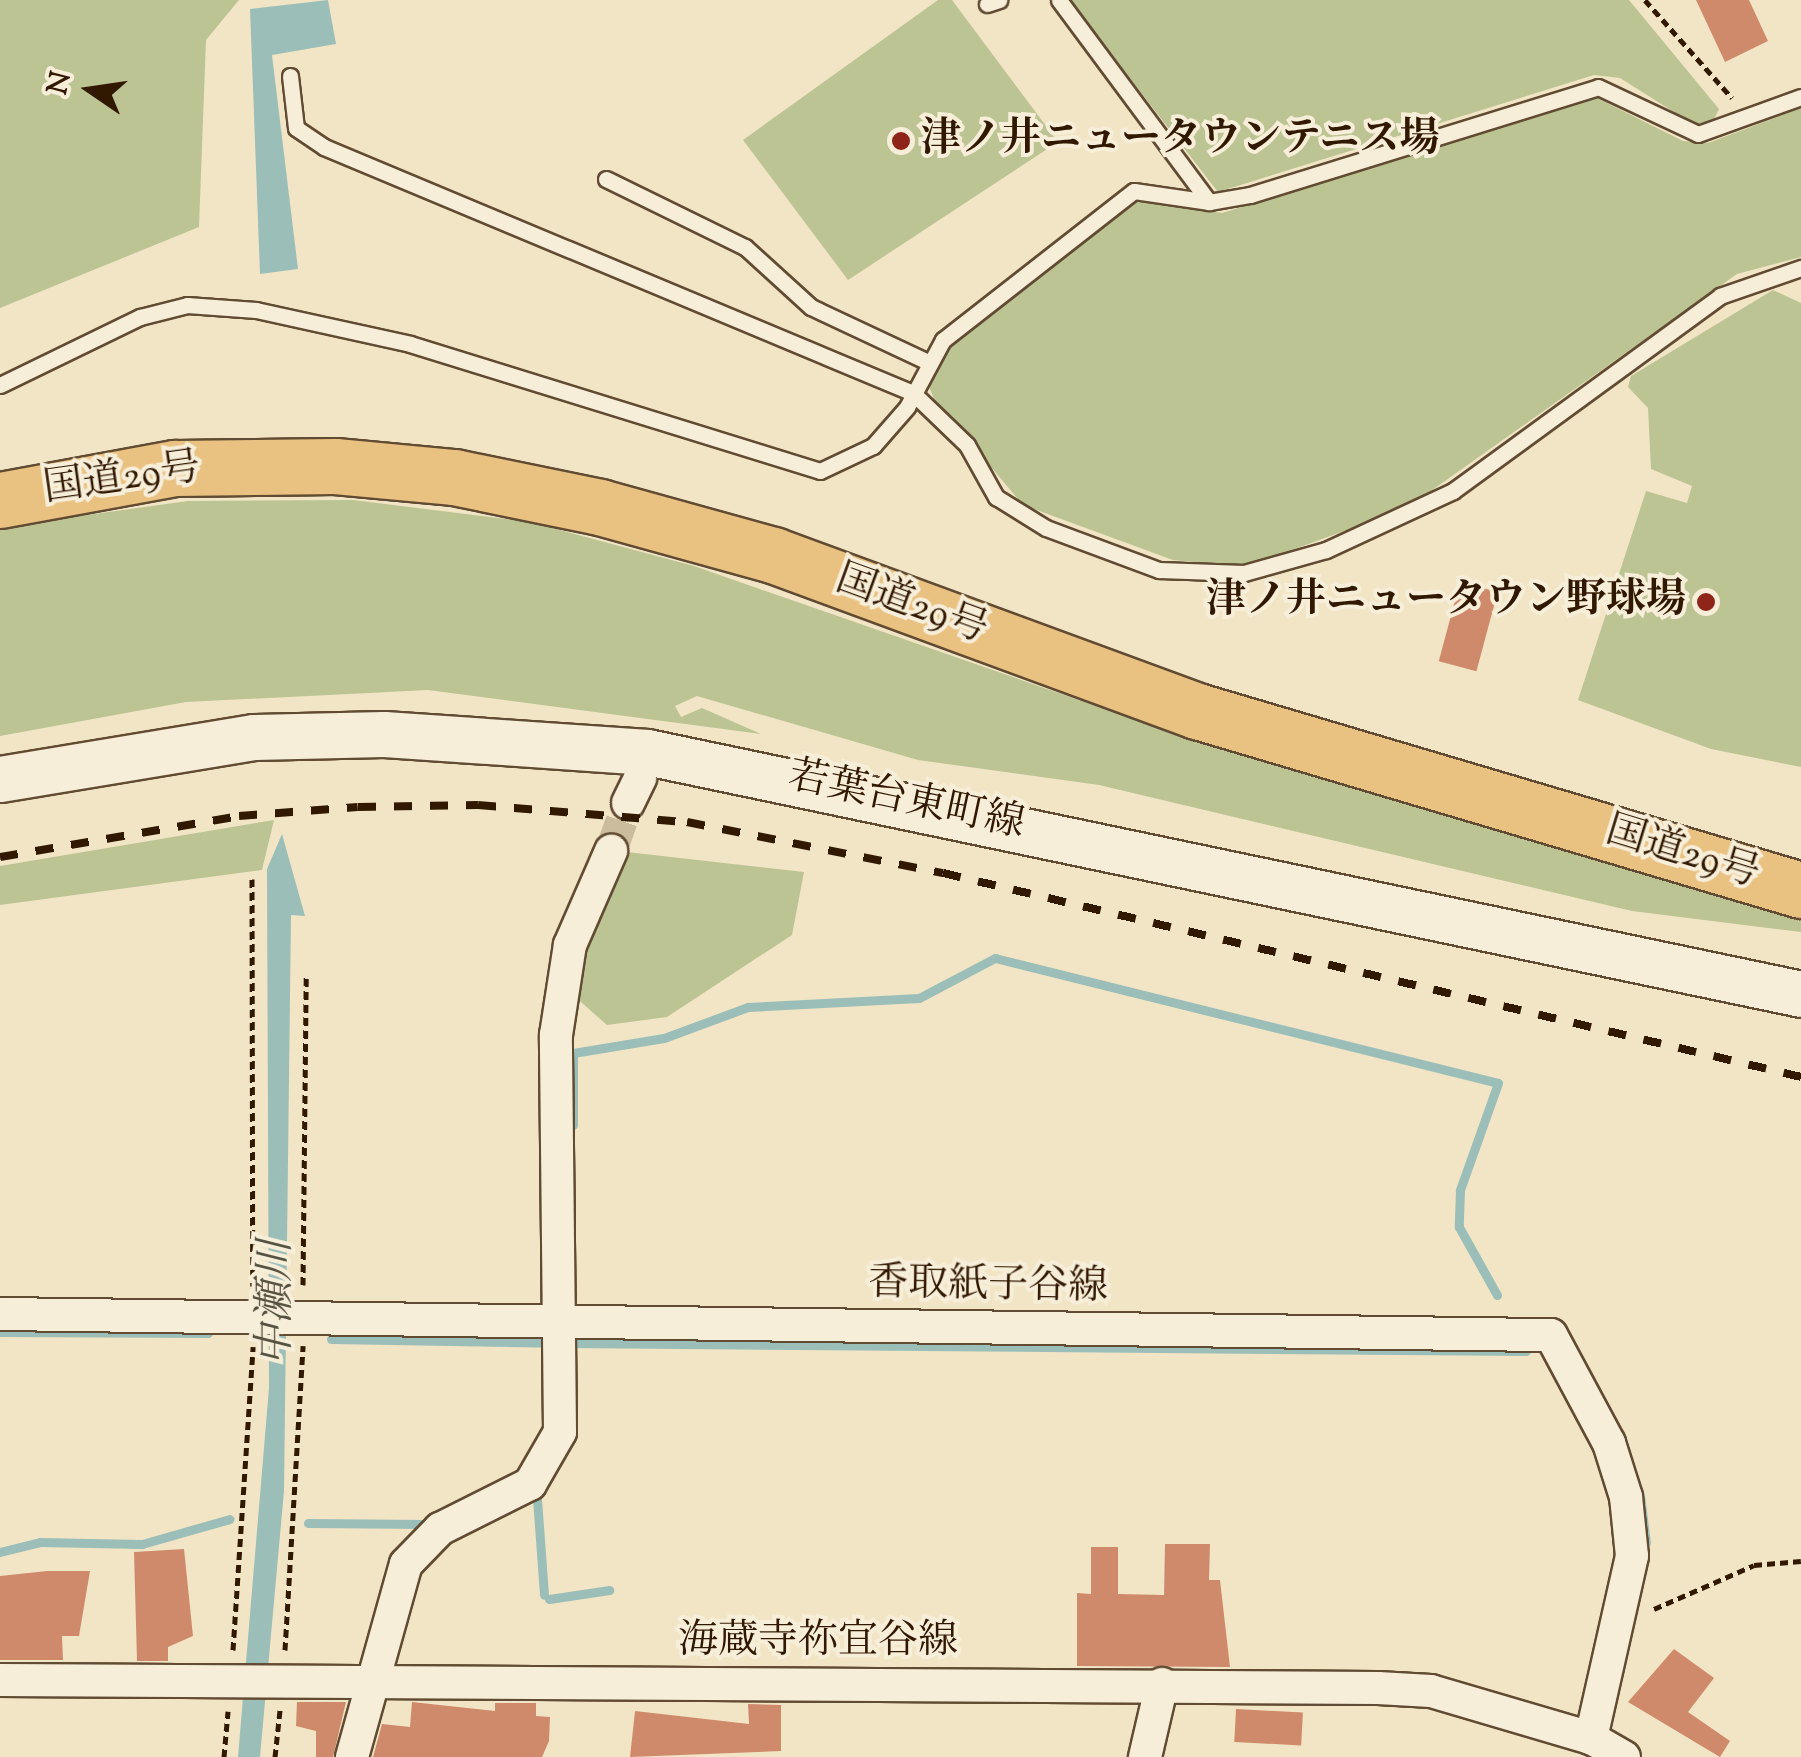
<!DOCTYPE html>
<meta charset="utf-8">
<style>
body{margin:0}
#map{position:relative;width:1801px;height:1757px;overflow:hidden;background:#f2e5c5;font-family:"Sorts Mill Goudy","Noto Serif JP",serif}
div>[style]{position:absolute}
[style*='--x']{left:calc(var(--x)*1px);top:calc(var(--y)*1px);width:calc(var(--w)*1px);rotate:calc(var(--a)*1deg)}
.green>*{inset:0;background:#bcc494}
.water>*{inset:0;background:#9bbfb8}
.stream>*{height:9px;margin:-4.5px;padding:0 4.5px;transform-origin:4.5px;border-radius:4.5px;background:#9bbfb8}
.building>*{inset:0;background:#cf8a6c;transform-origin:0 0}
.minor-tunnel>*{height:32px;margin-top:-16px;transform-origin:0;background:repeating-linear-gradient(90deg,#cbbc9e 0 32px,transparent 0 48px)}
.path>*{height:5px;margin-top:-2.5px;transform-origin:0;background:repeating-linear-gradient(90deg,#311801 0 8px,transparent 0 13px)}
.roads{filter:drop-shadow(2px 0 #614b32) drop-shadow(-2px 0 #614b32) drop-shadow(0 2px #614b32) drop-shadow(0 -2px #614b32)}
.service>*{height:15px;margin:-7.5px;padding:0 7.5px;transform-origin:7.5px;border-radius:7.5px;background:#f7eed9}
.minor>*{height:32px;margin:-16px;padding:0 16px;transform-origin:16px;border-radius:16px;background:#f7eed9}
.secondary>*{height:45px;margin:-22.5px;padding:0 22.5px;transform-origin:22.5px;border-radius:22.5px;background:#f7eed9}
.trunk>*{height:55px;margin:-27.5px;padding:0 27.5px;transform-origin:27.5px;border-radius:27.5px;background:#e9c282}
.rail>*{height:8px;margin-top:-4px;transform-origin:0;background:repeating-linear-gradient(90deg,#311801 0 18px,transparent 0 36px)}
.dots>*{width:28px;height:28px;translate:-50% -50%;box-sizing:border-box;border:5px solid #f7eed9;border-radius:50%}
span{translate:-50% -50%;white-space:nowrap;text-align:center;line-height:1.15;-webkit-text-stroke:8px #f7eed9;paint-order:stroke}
.poi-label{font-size:40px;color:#311801;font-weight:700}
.left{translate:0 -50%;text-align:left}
.right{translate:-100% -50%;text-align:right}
.street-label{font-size:40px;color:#311801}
.water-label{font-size:42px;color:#565241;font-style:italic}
.north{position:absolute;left:40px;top:40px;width:100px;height:100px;-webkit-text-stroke:8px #f7eed9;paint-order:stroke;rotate:283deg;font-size:28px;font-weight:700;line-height:40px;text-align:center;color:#311801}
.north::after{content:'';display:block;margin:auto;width:35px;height:45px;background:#311801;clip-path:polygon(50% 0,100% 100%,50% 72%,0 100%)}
</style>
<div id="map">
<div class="green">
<i style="clip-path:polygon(0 0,239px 0,206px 40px,199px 227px,0 308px)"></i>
<i style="clip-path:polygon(938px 0,952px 0,1058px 142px,848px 280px,743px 140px)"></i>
<i style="clip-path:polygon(1069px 0,1629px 0,1719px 109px,1712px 123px,1693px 124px,1620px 78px,1594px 75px,1218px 192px)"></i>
<i style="clip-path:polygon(1597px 98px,1683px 141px,1708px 143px,1801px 108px,1801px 257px,1737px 274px,1407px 508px,1245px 567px,1173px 560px,1023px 505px,935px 401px,927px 382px,943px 352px,1136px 200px,1222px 213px)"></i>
<i style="clip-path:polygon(1773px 290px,1801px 303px,1801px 767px,1711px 749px,1578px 700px,1646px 491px,1687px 503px,1692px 486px,1651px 469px,1648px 408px,1628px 387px,1631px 376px)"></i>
<i style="clip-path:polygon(353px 500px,530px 522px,694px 566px,1119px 714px,1801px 914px,1801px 932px,1632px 911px,1099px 785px,918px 760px,697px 696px,675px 706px,681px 717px,702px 708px,761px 734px,428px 690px,186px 702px,0 736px,0 527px,188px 501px)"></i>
<i style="clip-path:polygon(274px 820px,262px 870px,0 905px,0 866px)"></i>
<i style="clip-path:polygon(618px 851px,804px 872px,792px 935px,667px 1017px,607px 1025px,573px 995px,577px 952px)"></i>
</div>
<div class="water">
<i style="clip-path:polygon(328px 0,336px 44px,272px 55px,298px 269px,260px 274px,250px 9px)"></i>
<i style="clip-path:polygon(282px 834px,305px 916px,291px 915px,284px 1491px,260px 1757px,238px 1757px,269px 1388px,267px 869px)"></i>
</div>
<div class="stream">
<i style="--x:573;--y:1125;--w:72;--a:-90"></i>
<i style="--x:573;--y:1053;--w:92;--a:-9.4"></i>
<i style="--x:664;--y:1038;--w:90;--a:-20.3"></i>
<i style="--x:748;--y:1007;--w:171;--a:-3"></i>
<i style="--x:919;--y:998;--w:86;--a:-27.8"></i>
<i style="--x:995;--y:958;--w:518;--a:13.96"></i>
<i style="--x:1498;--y:1083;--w:114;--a:109.6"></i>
<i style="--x:1460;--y:1190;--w:37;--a:92"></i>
<i style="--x:1459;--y:1227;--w:78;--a:60.8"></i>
<i style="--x:0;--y:1332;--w:208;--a:0.3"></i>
<i style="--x:331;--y:1339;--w:220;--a:1"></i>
<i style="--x:567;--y:1343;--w:959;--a:0.48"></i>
<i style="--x:1640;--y:1495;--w:48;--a:82.9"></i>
<i style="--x:537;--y:1499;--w:96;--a:85.8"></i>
<i style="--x:308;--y:1523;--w:118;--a:0.5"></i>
<i style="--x:0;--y:1552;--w:41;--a:-14"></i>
<i style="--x:40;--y:1542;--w:102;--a:1.1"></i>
<i style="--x:142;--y:1544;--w:91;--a:-15.9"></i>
<i style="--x:549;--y:1599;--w:61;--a:-8.5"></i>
</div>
<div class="building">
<i style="clip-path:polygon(1696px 0,1749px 0,1768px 41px,1725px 62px)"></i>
<i style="left:1460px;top:582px;width:39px;height:82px;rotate:15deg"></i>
<i style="clip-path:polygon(1165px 1544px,1210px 1544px,1209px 1580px,1220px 1580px,1230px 1667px,1077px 1666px,1077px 1593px,1091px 1594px,1091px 1547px,1118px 1547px,1118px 1594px,1164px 1595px)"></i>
<i style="clip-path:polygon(184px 1549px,193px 1636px,168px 1647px,168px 1661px,137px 1661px,134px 1552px)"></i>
<i style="clip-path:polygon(47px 1571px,90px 1571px,79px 1636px,62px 1636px,63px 1660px,0 1660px,0 1576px)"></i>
<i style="clip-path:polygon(1674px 1649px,1714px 1678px,1688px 1712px,1730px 1741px,1720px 1757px,1628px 1702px)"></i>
<i style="clip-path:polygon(297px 1702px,346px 1702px,333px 1757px,316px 1757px,316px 1731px,296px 1726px)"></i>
<i style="clip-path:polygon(412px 1702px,495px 1711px,495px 1703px,536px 1703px,536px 1716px,550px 1717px,549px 1741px,542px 1757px,373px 1757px,382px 1724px,410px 1727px)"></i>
<i style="clip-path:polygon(748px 1704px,781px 1705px,781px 1751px,630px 1757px,635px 1711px,749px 1724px)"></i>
<i style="left:1236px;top:1709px;width:67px;height:33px;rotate:3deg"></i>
</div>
<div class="minor-tunnel">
<i style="--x:611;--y:851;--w:51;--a:-70.5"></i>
</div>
<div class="path">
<i style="--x:1645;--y:0;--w:131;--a:48.4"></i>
<i style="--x:252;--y:879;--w:407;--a:89.9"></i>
<i style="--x:303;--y:1285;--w:311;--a:-89.4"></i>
<i style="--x:1654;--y:1609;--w:109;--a:-23.7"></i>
<i style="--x:1754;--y:1565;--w:47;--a:-4.9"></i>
<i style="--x:233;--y:1650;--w:304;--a:-86.2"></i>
<i style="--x:285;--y:1650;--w:305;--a:-86.6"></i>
<i style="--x:224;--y:1757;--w:46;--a:-85"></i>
<i style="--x:275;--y:1757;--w:47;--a:-83.9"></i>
</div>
<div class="roads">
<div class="service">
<i style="--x:1059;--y:0;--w:252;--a:53.4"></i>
<i style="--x:987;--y:4;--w:13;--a:-18"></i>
<i style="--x:290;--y:76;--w:52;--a:83.4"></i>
<i style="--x:296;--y:128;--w:34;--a:34"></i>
<i style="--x:324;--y:147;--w:638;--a:22.67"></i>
<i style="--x:913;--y:393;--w:75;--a:43.9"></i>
<i style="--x:967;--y:445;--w:60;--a:60.9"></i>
<i style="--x:996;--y:497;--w:59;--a:31.8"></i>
<i style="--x:1046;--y:528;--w:121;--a:20.4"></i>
<i style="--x:1159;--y:570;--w:85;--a:2"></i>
<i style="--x:1244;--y:573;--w:85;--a:-15.7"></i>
<i style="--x:1326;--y:550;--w:140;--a:-24.9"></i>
<i style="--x:1453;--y:491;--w:331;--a:-36.1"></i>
<i style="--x:1720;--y:296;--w:86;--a:-19.1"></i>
<i style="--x:606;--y:179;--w:155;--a:26.1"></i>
<i style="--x:745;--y:247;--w:89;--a:42.3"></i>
<i style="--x:811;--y:307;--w:127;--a:25.2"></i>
<i style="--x:0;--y:385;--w:156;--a:-25.9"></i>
<i style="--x:140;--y:317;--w:49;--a:-14.3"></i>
<i style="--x:187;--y:305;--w:69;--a:4.1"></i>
<i style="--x:256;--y:310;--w:158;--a:12.4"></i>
<i style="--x:410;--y:344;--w:429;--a:17.2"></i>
<i style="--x:820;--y:471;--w:59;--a:-25.3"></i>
<i style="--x:873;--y:446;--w:52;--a:-48.9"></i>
<i style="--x:907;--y:407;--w:76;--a:-61.8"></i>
<i style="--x:943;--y:340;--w:242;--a:-38"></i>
<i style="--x:1134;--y:191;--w:76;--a:8.3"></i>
<i style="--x:1209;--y:202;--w:42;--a:-9.7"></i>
<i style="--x:1250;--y:195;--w:364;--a:-17.2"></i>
<i style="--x:1598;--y:87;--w:110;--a:25.2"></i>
<i style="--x:1698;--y:134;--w:109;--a:-19.8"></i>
</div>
<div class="minor">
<i style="--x:628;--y:803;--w:28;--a:-64"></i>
<i style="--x:0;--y:1314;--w:1551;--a:0.78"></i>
<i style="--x:1551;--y:1335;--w:123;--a:61.8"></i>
<i style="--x:1609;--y:1443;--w:57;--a:72.5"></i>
<i style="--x:1626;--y:1497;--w:59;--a:84.2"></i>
<i style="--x:1632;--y:1556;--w:187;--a:102.7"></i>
<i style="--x:0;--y:1680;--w:1378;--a:0.33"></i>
<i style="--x:1378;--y:1688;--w:53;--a:3.2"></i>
<i style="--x:1431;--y:1691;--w:167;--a:16.4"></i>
<i style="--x:1591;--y:1738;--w:38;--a:30"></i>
<i style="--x:352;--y:1757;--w:200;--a:-74.4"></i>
<i style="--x:406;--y:1564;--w:49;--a:-45.8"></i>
<i style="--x:440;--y:1529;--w:101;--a:-26.6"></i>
<i style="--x:530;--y:1484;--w:60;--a:-60"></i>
<i style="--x:560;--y:1432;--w:397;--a:-90.6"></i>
<i style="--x:556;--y:1035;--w:91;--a:-81.2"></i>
<i style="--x:570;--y:945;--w:103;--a:-66.4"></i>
<i style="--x:1145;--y:1757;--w:75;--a:-76.9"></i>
</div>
<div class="secondary">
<i style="--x:0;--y:779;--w:257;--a:-9.4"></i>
<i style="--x:254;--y:737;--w:130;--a:-1.3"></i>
<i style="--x:384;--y:734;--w:264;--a:3.9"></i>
<i style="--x:647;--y:752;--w:1179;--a:11.84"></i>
</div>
<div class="trunk">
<i style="--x:0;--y:500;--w:178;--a:-10.4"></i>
<i style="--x:175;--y:468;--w:160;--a:-0.7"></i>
<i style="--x:335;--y:466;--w:120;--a:5.3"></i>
<i style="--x:454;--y:477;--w:149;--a:11.6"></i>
<i style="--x:600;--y:507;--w:180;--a:15.5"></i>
<i style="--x:773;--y:555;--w:452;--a:20.2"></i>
<i style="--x:1197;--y:711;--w:630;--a:16.51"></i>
</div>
</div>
<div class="rail">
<i style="--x:0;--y:857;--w:242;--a:-9.7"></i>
<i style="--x:239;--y:816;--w:119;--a:-4.3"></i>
<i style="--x:358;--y:807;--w:120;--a:-1"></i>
<i style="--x:478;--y:805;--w:210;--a:4.7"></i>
<i style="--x:687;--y:822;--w:261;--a:11.3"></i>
<i style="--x:943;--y:873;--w:882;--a:13.37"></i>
</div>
<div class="dots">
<i style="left:901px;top:141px;background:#8f2418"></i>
<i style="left:1706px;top:602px;background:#8f2418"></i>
</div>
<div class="poi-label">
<span class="left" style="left:921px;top:141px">津ノ井ニュータウンテニス場</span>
<span class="right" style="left:1686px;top:602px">津ノ井ニュータウン野球場</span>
</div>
<div class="street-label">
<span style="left:122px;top:480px;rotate:-8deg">国道29号</span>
<span style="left:911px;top:606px;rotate:20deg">国道29号</span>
<span style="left:906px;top:802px;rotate:12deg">若葉台東町線</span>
<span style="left:1682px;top:854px;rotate:17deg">国道29号</span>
<span style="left:988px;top:1287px;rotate:1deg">香取紙子谷線</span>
<span style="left:818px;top:1643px">海蔵寺祢宜谷線</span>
</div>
<div class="water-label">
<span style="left:278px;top:1303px;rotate:-90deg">中瀬川</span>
</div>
<div class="north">N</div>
</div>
